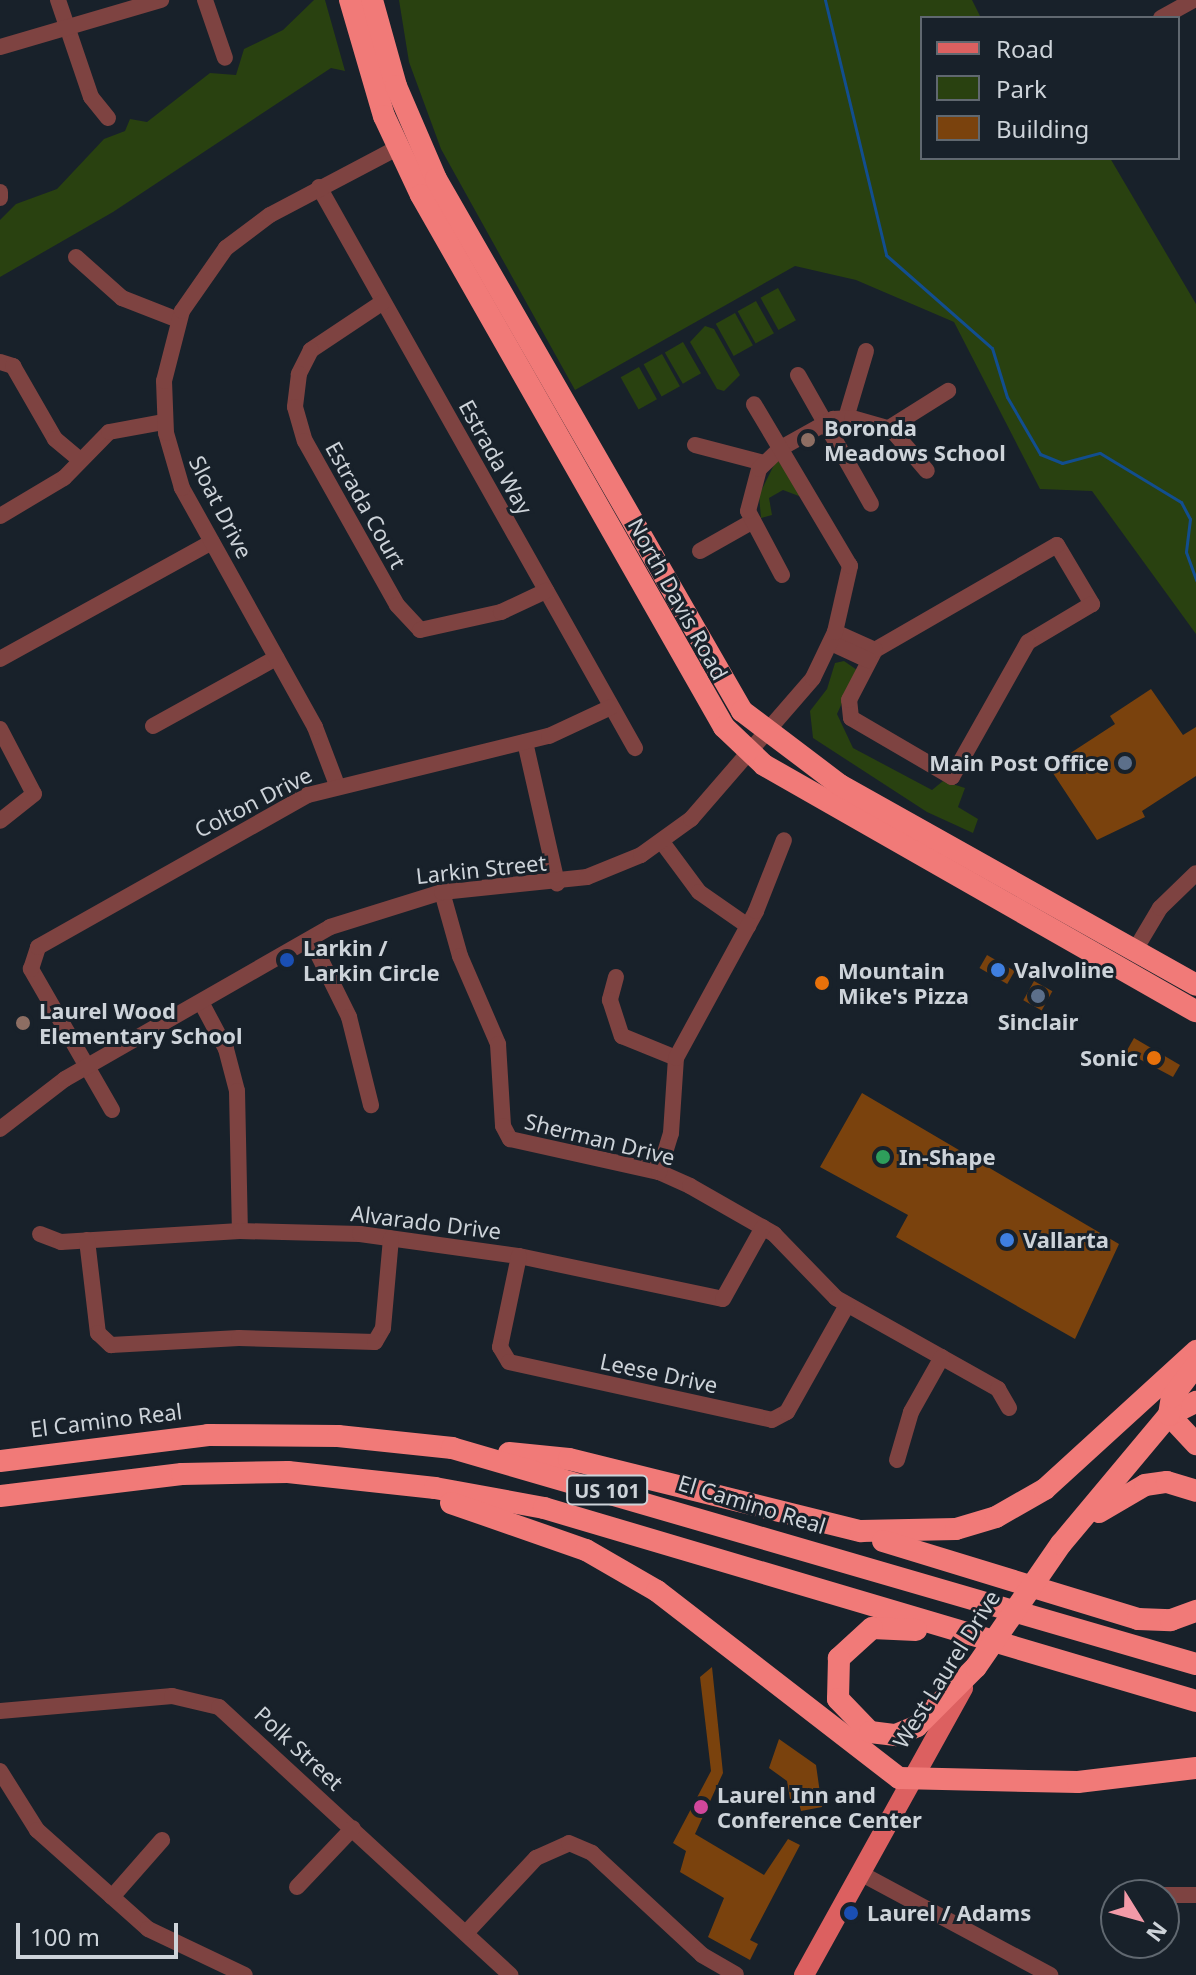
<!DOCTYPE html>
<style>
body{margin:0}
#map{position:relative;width:1196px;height:1975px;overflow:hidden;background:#18212a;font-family:"Noto Sans",sans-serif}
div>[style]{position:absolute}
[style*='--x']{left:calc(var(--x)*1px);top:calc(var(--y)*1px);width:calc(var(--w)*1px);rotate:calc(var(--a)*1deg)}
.green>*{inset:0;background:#294110;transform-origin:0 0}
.stream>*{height:3px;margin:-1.5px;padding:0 1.5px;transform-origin:1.5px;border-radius:1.5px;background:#124e8f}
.building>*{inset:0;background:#7a420d;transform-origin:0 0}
.minor>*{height:16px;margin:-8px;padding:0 8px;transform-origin:8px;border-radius:8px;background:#7e4341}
.major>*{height:20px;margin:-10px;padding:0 10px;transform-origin:10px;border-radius:10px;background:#dc6060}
.highway>*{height:22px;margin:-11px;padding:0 11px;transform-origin:11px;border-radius:11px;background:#f17a78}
.dots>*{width:22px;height:22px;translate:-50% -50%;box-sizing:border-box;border:4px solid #18212a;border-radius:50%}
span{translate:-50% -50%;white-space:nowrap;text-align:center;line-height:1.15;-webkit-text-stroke:6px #18212a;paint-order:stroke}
.shield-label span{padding:2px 6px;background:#18212a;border:2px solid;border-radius:6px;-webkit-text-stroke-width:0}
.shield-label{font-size:20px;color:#cdd3d9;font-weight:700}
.poi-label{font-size:22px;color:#cdd3d9;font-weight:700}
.left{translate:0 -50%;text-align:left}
.right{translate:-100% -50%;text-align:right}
.street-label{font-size:22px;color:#cdd3d9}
.legend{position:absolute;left:920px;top:16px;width:260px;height:144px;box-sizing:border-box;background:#18212a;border:2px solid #606870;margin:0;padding:10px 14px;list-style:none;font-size:24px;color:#cdd3d9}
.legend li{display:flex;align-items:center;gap:16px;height:40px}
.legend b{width:40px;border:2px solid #606870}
.north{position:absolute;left:1100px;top:1879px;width:80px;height:80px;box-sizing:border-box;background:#18212a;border:2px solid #606870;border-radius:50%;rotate:127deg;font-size:22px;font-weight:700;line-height:32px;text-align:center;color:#cdd3d9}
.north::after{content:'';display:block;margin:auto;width:28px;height:36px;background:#f39aa8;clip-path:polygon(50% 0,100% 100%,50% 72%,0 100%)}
.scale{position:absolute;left:16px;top:1923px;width:162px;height:36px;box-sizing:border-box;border:4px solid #cdd3d9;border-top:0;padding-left:10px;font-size:24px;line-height:28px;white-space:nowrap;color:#cdd3d9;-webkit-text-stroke:6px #18212a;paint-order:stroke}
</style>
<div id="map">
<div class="green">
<i style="clip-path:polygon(314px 0,325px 0,345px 71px,331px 68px,113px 212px,0 277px,0 220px,16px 204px,57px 189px,104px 139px,125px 131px,130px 119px,147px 122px,210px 73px,236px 75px,244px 49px,283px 30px)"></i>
<i style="clip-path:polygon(399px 0,972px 0,981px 18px,922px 18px,922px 158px,1110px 158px,1196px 304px,1196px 634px,1092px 491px,1040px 489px,954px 322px,856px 280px,795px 266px,575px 390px,441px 149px,409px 62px)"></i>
<i style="left:778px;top:288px;width:37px;height:20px;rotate:61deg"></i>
<i style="left:756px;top:301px;width:37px;height:21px;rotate:61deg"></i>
<i style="left:735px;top:313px;width:37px;height:22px;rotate:61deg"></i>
<i style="clip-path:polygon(705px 326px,714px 329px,740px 375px,724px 391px,717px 389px,690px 342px)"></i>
<i style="left:683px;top:342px;width:36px;height:21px;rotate:60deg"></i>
<i style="left:662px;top:354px;width:37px;height:21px;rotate:61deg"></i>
<i style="left:639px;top:367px;width:37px;height:21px;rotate:61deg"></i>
<i style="clip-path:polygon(777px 459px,804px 498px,783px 490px,769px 498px,772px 515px,761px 518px,759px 495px)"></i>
<i style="clip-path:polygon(844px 661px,857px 670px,837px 714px,853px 748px,932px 790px,943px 781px,965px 788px,958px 807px,978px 819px,973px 833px,927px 812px,813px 738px,810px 711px,827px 689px,835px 663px)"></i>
</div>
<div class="stream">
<i style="--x:825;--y:0;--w:262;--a:76.5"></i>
<i style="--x:886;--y:255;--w:141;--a:41.3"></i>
<i style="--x:992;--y:348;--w:51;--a:73"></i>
<i style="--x:1007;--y:397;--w:66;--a:59.9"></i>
<i style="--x:1040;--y:454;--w:24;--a:22"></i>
<i style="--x:1062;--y:463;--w:39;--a:-15"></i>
<i style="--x:1100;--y:453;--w:95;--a:31.2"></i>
<i style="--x:1181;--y:502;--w:19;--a:62"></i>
<i style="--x:1190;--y:519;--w:33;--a:97"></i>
<i style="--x:1186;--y:552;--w:30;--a:70"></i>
</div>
<div class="building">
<i style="clip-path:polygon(1151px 689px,1183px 735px,1196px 727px,1196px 776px,1142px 811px,1145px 817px,1097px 840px,1049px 767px,1115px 724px,1110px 716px)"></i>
<i style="left:987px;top:955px;width:32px;height:15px;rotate:30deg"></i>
<i style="left:1034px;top:981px;width:21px;height:22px;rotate:29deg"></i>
<i style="clip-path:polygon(1134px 1038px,1180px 1065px,1173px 1077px,1126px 1052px)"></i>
<i style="clip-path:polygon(862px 1093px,1119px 1244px,1075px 1339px,896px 1237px,908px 1215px,820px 1167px)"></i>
<i style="clip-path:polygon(712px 1667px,723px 1773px,695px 1834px,764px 1875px,788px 1839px,800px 1845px,750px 1940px,758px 1944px,750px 1960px,708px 1937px,724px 1898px,680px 1872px,686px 1851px,673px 1843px,711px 1771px,700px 1677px)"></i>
<i style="clip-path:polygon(779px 1739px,816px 1765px,822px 1807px,801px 1811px,799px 1803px,791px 1805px,787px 1781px,769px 1768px)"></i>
</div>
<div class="minor">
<i style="--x:58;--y:0;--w:102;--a:71.2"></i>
<i style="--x:91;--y:97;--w:27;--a:51"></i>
<i style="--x:205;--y:0;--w:61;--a:71"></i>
<i style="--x:1161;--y:18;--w:38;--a:-29"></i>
<i style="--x:0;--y:47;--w:168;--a:-16.3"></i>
<i style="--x:319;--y:187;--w:644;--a:60.61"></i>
<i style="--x:0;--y:192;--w:6;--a:90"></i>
<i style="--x:76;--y:257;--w:62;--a:41.7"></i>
<i style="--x:122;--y:298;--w:60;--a:21.4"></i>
<i style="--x:383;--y:302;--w:87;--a:146.3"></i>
<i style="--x:311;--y:350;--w:27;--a:117"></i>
<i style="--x:299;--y:374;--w:33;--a:97"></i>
<i style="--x:295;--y:407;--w:35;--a:74"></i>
<i style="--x:305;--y:441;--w:188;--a:60.7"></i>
<i style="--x:397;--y:605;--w:34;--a:47"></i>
<i style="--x:420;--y:630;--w:83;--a:-12.5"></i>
<i style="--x:501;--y:612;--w:50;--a:-25"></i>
<i style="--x:0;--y:362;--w:14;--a:17"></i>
<i style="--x:13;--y:366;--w:84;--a:60.1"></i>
<i style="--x:55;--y:439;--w:31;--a:40"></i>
<i style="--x:798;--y:375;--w:148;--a:60.5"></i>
<i style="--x:846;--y:418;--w:70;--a:-73.4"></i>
<i style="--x:889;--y:428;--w:70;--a:-32.1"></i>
<i style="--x:695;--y:445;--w:71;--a:14.6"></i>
<i style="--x:0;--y:516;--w:74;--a:-30.7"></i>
<i style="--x:64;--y:478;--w:64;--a:-45.6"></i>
<i style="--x:109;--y:432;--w:56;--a:-10.3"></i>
<i style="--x:1057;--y:545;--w:69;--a:59.3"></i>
<i style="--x:1092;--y:604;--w:74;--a:149.3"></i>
<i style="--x:1028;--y:642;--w:155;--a:119.4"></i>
<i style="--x:952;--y:777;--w:117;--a:-149.7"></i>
<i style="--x:851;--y:718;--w:18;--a:-96"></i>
<i style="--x:849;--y:700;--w:56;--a:-62.5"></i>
<i style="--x:875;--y:650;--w:210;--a:-30"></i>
<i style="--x:700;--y:551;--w:61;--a:-29.5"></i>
<i style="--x:782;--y:575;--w:72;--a:-118"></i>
<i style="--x:748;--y:511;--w:43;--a:-75.3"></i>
<i style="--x:759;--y:469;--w:30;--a:-44"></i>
<i style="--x:781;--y:448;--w:60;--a:-29.1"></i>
<i style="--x:833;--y:419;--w:19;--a:-3"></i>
<i style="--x:852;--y:418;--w:41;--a:15.8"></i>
<i style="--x:891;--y:429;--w:55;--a:49.4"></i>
<i style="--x:835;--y:632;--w:44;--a:24.2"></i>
<i style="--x:831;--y:643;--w:41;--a:24.7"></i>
<i style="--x:0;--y:659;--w:242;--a:-28.9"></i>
<i style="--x:153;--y:726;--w:141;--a:-28.9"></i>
<i style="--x:0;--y:729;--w:73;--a:62.4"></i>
<i style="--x:34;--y:794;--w:43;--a:141.5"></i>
<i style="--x:525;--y:742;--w:145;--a:77.2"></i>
<i style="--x:337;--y:785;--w:62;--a:-110.8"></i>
<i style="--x:315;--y:727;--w:274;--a:-119.1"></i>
<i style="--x:182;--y:488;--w:57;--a:-106.2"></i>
<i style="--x:166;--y:433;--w:52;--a:-92.2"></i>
<i style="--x:164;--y:381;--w:72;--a:-75.6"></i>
<i style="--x:182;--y:311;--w:77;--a:-55.1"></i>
<i style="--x:226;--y:248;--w:55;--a:-36.9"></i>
<i style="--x:270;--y:215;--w:144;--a:-27.8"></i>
<i style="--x:662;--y:842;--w:62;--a:53.5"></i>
<i style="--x:699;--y:892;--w:60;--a:34.8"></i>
<i style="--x:442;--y:892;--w:66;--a:74.3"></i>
<i style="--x:460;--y:956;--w:96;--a:66.6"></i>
<i style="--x:498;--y:1044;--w:82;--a:86.5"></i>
<i style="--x:503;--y:1126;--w:15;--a:62"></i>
<i style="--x:510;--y:1139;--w:153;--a:12.5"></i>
<i style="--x:659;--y:1172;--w:34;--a:24"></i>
<i style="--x:690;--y:1186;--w:97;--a:29.7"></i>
<i style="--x:774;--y:1234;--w:89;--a:45.9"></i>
<i style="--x:836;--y:1298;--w:186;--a:29.3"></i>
<i style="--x:998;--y:1389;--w:22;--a:60"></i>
<i style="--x:311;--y:940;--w:86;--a:63.7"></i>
<i style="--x:349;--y:1017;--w:91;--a:76"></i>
<i style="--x:1135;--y:950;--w:49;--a:-59.2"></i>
<i style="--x:1160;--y:908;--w:50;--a:-44.2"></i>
<i style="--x:616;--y:977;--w:24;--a:105"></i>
<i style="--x:610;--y:1000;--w:38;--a:72"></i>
<i style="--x:622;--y:1036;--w:58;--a:22.2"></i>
<i style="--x:201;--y:1002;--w:53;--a:62"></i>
<i style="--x:226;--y:1049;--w:43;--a:75.3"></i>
<i style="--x:237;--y:1091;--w:140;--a:88.8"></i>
<i style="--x:112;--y:1110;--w:163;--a:-119.9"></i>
<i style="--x:31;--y:969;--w:23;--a:-72"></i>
<i style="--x:38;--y:947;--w:310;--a:-29.4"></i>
<i style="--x:308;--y:795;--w:248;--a:-13.8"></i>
<i style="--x:549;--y:736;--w:68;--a:-25.1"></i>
<i style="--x:0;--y:1129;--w:82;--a:-37.6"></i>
<i style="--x:65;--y:1079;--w:305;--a:-29.8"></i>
<i style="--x:330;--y:927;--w:117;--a:-17.4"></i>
<i style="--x:442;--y:892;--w:146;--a:-5.9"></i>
<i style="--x:587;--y:877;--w:58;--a:-22.2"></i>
<i style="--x:641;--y:855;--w:62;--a:-35.8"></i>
<i style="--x:691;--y:819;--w:186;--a:-49.1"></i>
<i style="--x:813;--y:678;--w:51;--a:-64.4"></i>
<i style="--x:835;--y:632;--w:68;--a:-77.2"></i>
<i style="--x:850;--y:566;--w:188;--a:-120.7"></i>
<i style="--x:659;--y:1172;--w:41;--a:-72.9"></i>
<i style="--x:671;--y:1133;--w:75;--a:-86.2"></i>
<i style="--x:676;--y:1058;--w:167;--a:-61.4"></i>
<i style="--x:756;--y:911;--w:76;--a:-68.5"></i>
<i style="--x:40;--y:1234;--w:22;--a:21"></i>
<i style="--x:61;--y:1242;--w:179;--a:-3.5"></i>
<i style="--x:240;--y:1231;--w:120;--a:1.4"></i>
<i style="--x:360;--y:1234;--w:161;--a:7.9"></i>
<i style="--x:519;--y:1256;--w:208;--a:11.9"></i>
<i style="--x:723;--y:1299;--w:82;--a:-60.9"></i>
<i style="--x:87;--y:1240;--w:94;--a:83.3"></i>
<i style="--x:98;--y:1333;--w:18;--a:43"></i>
<i style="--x:111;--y:1345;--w:128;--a:-3.1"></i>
<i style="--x:239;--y:1338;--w:136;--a:1.7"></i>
<i style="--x:375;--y:1342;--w:16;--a:-60"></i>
<i style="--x:383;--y:1328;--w:90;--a:-84.9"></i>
<i style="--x:519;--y:1256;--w:93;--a:101.8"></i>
<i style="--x:500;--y:1347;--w:17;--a:59"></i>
<i style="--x:509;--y:1362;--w:269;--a:12.4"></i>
<i style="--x:772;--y:1420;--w:17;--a:-28"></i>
<i style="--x:787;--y:1412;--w:123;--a:-60.7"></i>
<i style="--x:897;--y:1460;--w:50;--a:-73.7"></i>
<i style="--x:911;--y:1412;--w:63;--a:-60.6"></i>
<i style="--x:0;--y:1711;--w:173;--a:-5"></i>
<i style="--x:172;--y:1696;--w:48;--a:13.2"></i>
<i style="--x:219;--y:1707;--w:396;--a:42.6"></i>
<i style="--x:0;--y:1771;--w:70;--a:57.9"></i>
<i style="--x:37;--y:1830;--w:149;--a:41.7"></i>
<i style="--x:148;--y:1929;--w:107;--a:25.4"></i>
<i style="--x:860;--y:1873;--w:216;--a:28.2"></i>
<i style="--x:297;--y:1887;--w:81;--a:-46.5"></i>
<i style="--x:1136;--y:1895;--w:60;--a:0"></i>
<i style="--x:112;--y:1897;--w:76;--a:-48.7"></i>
<i style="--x:466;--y:1933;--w:103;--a:-47"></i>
<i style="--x:536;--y:1858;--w:36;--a:-24"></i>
<i style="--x:569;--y:1843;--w:25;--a:23"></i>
<i style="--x:592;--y:1853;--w:150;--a:42.8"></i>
<i style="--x:702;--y:1955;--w:39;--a:30"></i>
</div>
<div class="major">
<i style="--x:804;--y:1975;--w:328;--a:-61"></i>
</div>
<div class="highway">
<i style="--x:350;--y:0;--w:121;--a:73.7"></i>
<i style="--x:384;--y:116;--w:87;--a:64.9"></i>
<i style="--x:421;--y:195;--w:612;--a:60.34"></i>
<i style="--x:724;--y:727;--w:55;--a:43.5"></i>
<i style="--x:764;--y:765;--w:497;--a:29.7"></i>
<i style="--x:372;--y:0;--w:89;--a:74.4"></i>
<i style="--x:396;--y:86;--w:101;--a:66.7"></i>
<i style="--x:436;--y:179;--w:614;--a:60.09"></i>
<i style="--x:742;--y:711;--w:123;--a:37.1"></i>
<i style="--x:840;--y:785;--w:408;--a:29.3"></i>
<i style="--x:1169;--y:1415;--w:40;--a:47"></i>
<i style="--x:1169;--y:1415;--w:30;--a:-26"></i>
<i style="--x:509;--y:1453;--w:60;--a:5.7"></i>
<i style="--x:569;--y:1459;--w:301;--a:13.9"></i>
<i style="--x:861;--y:1531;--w:95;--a:-1.2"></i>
<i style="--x:956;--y:1529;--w:42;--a:-16.7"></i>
<i style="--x:996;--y:1517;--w:56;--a:-29.7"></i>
<i style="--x:1045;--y:1489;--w:205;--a:-42.4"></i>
<i style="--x:0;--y:1461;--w:210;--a:-7.1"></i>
<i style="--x:208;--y:1435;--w:130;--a:0.4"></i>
<i style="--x:338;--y:1436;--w:115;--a:6"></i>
<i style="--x:452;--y:1448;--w:775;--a:16.19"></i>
<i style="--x:0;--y:1496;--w:183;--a:-6.9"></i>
<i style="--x:182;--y:1474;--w:106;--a:-1.1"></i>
<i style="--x:288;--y:1472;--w:148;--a:6.2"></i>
<i style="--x:435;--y:1488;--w:111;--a:10.4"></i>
<i style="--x:544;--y:1508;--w:680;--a:16.49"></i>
<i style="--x:451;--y:1503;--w:143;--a:19.2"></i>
<i style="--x:586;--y:1550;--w:82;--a:30"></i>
<i style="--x:657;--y:1591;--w:306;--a:37.7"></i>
<i style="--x:899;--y:1778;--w:179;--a:1.3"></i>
<i style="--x:1078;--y:1782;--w:119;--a:-6.8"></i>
<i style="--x:1099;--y:1512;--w:53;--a:-30.4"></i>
<i style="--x:1145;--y:1485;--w:22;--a:-8"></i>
<i style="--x:1167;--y:1482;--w:30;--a:17"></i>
<i style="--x:883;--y:1541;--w:267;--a:17"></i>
<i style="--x:1138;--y:1619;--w:33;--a:2"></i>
<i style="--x:1171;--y:1620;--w:27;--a:-20"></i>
<i style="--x:916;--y:1630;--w:44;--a:-177.4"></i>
<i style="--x:872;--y:1628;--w:45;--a:137.7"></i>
<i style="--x:839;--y:1658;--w:41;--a:91.4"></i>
<i style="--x:838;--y:1699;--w:46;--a:45.9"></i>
<i style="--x:870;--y:1732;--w:26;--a:7"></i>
<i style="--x:896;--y:1735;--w:23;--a:-23"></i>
<i style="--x:917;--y:1726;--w:83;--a:-45"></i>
<i style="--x:976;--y:1667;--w:150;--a:-55.4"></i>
<i style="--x:1061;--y:1544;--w:168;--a:-50.1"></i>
<i style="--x:1169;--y:1415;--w:18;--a:-81"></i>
<i style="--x:1172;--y:1397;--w:38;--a:-53"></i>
</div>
<div class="dots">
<i style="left:808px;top:440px;background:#8d6e63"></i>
<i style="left:1125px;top:763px;background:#5c6f8a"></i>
<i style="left:287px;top:960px;background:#1a4fb4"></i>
<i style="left:998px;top:970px;background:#3f7fe0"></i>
<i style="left:822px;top:983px;background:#e8710a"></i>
<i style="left:1038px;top:996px;background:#5c6f8a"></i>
<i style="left:23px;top:1023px;background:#8d6e63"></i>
<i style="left:1154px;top:1058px;background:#e8710a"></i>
<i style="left:883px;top:1157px;background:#2e9e5b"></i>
<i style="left:1007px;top:1240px;background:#3f7fe0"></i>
<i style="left:701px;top:1807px;background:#d1479c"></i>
<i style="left:851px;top:1913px;background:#1a4fb4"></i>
</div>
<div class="shield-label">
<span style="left:607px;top:1490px">US 101</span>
</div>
<div class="poi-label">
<span class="left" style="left:824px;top:440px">Boronda<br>Meadows School</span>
<span class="right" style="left:1109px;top:763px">Main Post Office</span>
<span class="left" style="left:303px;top:960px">Larkin /<br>Larkin Circle</span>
<span class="left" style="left:838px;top:983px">Mountain<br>Mike's Pizza</span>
<span class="left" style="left:1014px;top:970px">Valvoline</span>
<span class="left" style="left:39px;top:1023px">Laurel Wood<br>Elementary School</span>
<span style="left:1038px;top:1022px">Sinclair</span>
<span class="right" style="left:1138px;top:1058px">Sonic</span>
<span class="left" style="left:899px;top:1157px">In-Shape</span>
<span class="left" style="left:1023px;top:1240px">Vallarta</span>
<span class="left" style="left:717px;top:1807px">Laurel Inn and<br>Conference Center</span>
<span class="left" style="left:867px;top:1913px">Laurel / Adams</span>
</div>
<div class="street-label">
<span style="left:496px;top:457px;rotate:61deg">Estrada Way</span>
<span style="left:366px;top:505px;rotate:61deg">Estrada Court</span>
<span style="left:221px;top:507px;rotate:63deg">Sloat Drive</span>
<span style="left:678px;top:599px;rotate:61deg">North Davis Road</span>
<span style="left:253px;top:802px;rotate:-27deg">Colton Drive</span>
<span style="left:481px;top:869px;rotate:-6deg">Larkin Street</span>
<span style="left:600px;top:1139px;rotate:14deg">Sherman Drive</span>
<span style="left:426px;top:1222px;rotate:7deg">Alvarado Drive</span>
<span style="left:659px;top:1373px;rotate:12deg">Leese Drive</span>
<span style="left:106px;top:1420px;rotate:-7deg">El Camino Real</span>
<span style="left:752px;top:1504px;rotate:17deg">El Camino Real</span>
<span style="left:946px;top:1669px;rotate:-58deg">West Laurel Drive</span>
<span style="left:299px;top:1748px;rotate:43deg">Polk Street</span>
</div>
<ul class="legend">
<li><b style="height:10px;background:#dc6060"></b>Road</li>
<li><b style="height:22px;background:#294110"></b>Park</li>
<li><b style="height:22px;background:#7a420d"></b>Building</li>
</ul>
<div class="north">N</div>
<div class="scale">100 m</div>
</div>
